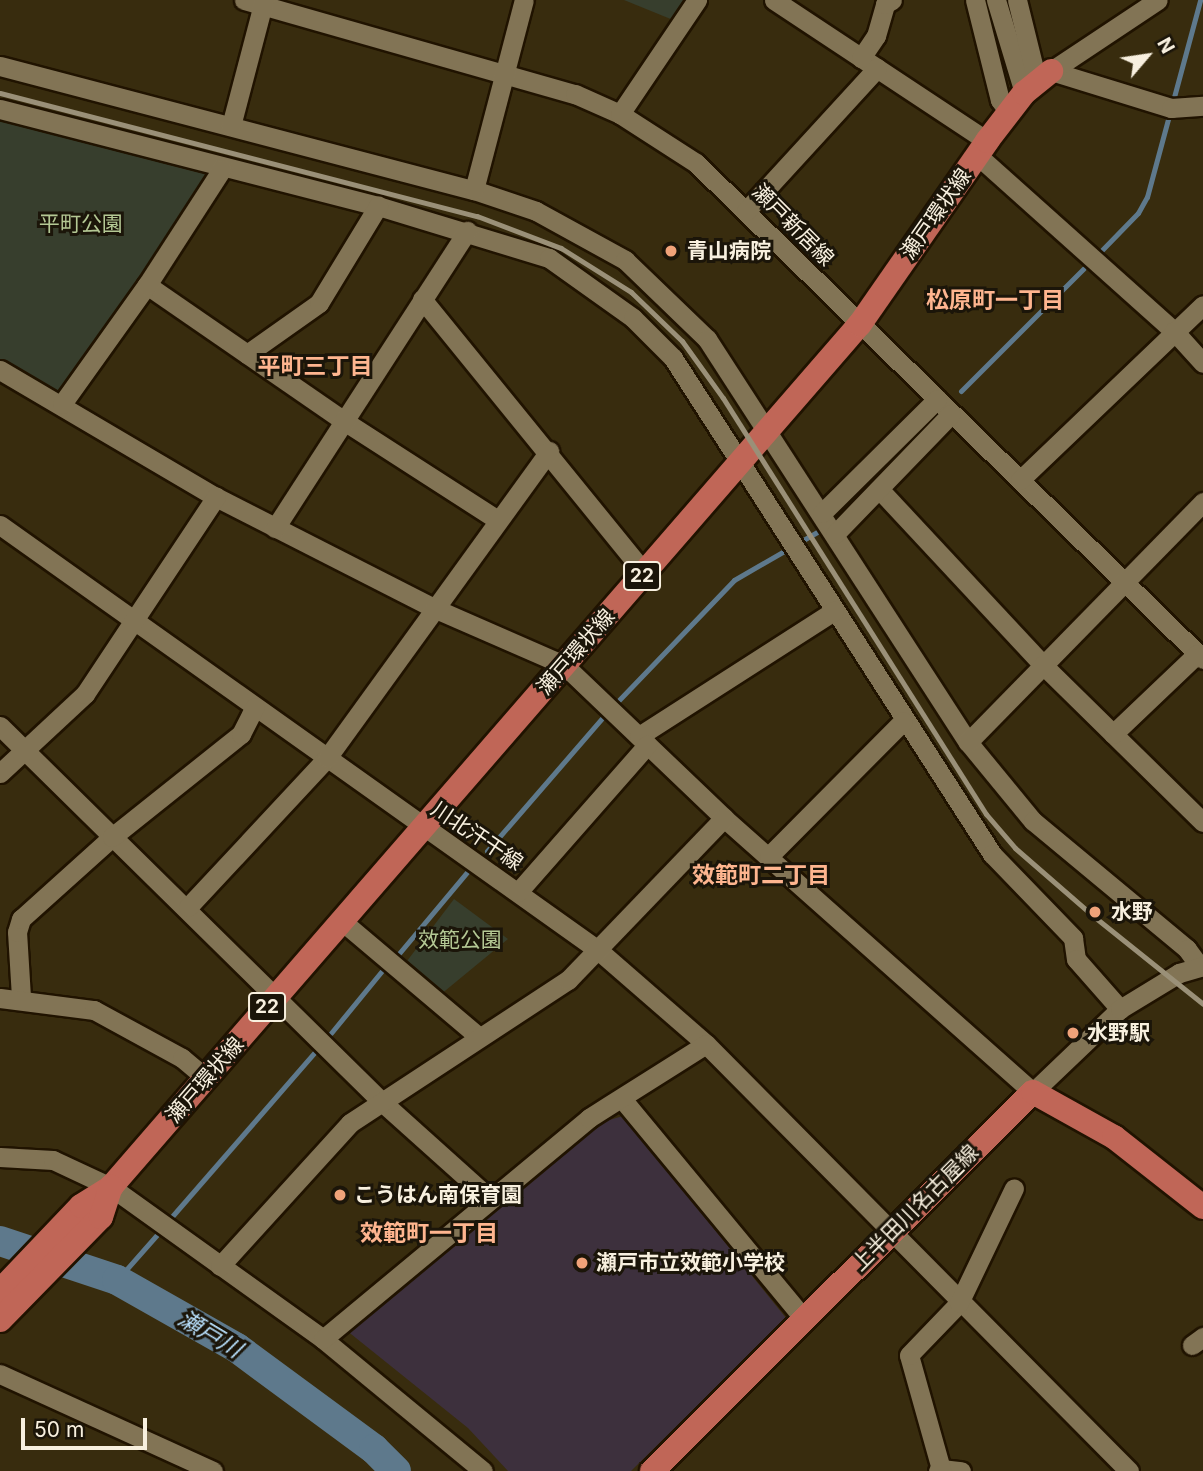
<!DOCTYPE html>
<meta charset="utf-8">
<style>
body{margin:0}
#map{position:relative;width:1203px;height:1471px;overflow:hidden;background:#382c0e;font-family:Inter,"Noto Sans JP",sans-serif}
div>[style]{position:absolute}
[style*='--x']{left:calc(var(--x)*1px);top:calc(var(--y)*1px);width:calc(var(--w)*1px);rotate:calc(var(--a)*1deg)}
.education>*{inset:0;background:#3d303d}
.green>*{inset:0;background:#373e2d}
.stream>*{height:5px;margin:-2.5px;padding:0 2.5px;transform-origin:2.5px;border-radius:2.5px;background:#5e798c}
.river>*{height:30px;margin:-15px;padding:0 15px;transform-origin:15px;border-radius:15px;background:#5e798c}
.roads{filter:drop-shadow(2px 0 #201300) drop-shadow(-2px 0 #201300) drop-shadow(0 2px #201300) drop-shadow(0 -2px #201300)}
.minor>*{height:19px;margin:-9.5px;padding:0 9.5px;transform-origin:9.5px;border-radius:9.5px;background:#827455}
.major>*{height:24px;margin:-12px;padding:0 12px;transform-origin:12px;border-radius:12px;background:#c06657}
.rail>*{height:5px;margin:-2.5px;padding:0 2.5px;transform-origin:2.5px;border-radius:2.5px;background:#9a9078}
.dots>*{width:19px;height:19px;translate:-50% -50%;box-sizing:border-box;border:4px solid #1b1509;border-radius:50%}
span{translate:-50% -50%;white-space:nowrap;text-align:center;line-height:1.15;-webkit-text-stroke:6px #1b1509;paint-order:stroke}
.shield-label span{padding:2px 5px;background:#1b1509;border:2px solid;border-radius:5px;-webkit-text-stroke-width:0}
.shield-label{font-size:19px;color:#f8f0df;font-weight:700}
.street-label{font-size:21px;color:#f8f0df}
.park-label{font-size:21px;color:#b4c894}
.poi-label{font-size:21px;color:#f8f0df;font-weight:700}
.left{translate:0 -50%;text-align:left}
.neighbourhood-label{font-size:23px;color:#feb58f;font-weight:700}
.water-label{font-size:23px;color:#b8e0fd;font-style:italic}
.north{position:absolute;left:1112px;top:21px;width:70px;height:70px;-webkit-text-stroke:5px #1b1509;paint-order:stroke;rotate:61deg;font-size:19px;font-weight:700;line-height:28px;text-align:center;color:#f8f0df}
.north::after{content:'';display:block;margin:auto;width:24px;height:32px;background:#f8f0df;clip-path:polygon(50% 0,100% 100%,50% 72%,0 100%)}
.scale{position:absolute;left:21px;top:1418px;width:126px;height:32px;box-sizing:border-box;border:4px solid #f8f0df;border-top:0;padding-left:9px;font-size:21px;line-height:24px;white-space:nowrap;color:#f8f0df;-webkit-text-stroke:5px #1b1509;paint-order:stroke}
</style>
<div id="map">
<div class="education">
<i style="clip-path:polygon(623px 1116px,786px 1318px,631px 1471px,508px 1471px,468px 1428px,346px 1330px,592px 1125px)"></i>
</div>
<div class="green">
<i style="clip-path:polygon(624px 0,692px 0,678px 22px)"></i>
<i style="clip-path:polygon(0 118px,213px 174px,61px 396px,0 361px)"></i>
<i style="clip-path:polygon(454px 899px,508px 939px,440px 995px,404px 965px)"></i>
</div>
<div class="stream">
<i style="--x:1100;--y:252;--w:54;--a:-45.7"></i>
<i style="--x:1138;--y:213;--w:18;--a:-61"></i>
<i style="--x:1147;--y:197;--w:204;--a:-74.9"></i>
<i style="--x:961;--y:391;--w:173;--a:-45"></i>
<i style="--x:831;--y:521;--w:141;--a:-45.3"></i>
<i style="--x:619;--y:700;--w:166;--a:-46.2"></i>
<i style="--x:734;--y:580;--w:104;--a:-30"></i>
<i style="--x:487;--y:851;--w:179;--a:-49.1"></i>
<i style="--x:396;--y:957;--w:111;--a:-50.1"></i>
<i style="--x:331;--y:1033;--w:85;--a:-50.7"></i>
<i style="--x:168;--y:1221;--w:224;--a:-49"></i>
<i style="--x:117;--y:1280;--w:68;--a:-48.6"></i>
</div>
<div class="river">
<i style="--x:0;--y:1241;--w:123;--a:18.4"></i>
<i style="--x:117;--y:1280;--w:138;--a:29.5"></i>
<i style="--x:237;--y:1348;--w:170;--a:36.4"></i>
<i style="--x:374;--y:1449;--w:31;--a:45"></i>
</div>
<div class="roads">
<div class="minor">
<i style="--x:244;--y:0;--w:344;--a:15.9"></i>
<i style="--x:575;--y:94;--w:49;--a:24"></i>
<i style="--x:620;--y:114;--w:90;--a:32.8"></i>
<i style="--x:696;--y:163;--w:709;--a:44.37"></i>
<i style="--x:774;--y:0;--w:255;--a:33.5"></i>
<i style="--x:975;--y:0;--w:103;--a:76"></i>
<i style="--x:1000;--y:100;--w:15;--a:53"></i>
<i style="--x:996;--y:0;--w:97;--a:73.2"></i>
<i style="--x:1017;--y:0;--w:83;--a:76.1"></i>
<i style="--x:861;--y:58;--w:27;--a:-56"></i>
<i style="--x:876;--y:36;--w:33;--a:-74"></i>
<i style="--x:885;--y:4;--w:8;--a:-30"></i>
<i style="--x:0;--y:66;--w:490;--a:14.7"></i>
<i style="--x:474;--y:190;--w:65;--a:18.7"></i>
<i style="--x:536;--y:211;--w:102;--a:28.8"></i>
<i style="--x:625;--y:260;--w:114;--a:43.9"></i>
<i style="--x:707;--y:339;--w:480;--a:57.1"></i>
<i style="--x:968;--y:742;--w:102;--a:50.6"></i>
<i style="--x:1033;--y:821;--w:200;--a:39.7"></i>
<i style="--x:1187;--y:949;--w:22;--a:54"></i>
<i style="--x:1051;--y:71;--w:126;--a:17.1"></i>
<i style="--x:1171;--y:108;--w:32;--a:-4"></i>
<i style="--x:1051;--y:71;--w:128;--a:-33.6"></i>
<i style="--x:0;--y:109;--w:390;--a:14.4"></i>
<i style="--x:378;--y:206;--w:179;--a:16.9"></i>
<i style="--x:549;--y:258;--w:103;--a:35.5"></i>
<i style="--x:633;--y:318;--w:57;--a:45"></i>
<i style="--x:673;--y:358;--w:590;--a:57.25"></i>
<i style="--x:992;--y:854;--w:117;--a:46"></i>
<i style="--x:1073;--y:938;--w:21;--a:82"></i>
<i style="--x:1076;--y:959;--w:67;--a:48.7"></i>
<i style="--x:620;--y:114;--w:138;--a:-56"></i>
<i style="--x:231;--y:126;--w:130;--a:-75.3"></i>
<i style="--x:977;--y:155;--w:264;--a:41.8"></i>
<i style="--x:1174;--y:331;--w:43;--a:47.8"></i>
<i style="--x:474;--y:190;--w:196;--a:-75.3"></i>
<i style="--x:746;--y:211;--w:194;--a:-47.5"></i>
<i style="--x:147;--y:285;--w:239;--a:34.6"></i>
<i style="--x:344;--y:421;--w:181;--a:32.8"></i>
<i style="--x:422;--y:299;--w:353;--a:50.9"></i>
<i style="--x:247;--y:354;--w:88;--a:-35.3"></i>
<i style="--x:319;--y:303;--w:114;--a:-58.7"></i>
<i style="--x:0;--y:370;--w:251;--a:30.5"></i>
<i style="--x:216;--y:497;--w:247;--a:27"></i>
<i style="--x:436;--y:609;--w:140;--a:23.6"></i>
<i style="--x:564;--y:665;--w:221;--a:43.7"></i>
<i style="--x:724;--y:818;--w:413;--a:41.6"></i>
<i style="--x:1033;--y:1092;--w:120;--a:-43.7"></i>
<i style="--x:1120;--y:1009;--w:69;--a:-31.4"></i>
<i style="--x:1179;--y:973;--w:25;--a:-16"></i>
<i style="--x:62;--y:404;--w:146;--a:-54.5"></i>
<i style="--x:147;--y:285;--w:138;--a:-57.1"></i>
<i style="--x:1020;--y:480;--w:253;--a:-43.7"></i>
<i style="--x:879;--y:489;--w:241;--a:47"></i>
<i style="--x:1043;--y:665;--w:224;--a:44.5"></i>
<i style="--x:822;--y:513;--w:162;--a:-44.7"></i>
<i style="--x:0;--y:525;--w:734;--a:35.4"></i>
<i style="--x:598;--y:950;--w:143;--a:41"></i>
<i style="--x:706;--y:1044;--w:601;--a:45.27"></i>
<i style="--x:275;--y:528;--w:354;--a:-57.1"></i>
<i style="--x:835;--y:534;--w:167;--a:-46"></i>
<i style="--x:0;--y:726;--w:536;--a:44.55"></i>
<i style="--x:382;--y:1102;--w:144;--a:41.9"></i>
<i style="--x:1113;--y:734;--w:116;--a:-43.6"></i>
<i style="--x:639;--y:736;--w:232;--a:-32.7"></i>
<i style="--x:968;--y:742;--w:336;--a:-45.6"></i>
<i style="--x:0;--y:773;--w:116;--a:-42.9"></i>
<i style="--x:85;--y:694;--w:237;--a:-56.4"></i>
<i style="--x:769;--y:856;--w:190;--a:-45.2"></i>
<i style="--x:518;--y:892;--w:196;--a:-48.7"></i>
<i style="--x:188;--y:907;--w:204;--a:-47"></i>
<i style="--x:327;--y:758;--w:379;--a:-54.1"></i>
<i style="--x:343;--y:922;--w:177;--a:40.2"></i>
<i style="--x:21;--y:997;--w:65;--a:-93.5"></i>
<i style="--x:17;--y:932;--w:14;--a:-73"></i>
<i style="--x:21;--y:919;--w:122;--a:-42"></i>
<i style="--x:112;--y:837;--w:165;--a:-38.6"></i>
<i style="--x:241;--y:734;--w:30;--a:-63"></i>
<i style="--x:0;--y:998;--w:95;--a:7.3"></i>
<i style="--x:94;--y:1010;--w:100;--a:28.6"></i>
<i style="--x:182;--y:1058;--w:31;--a:40"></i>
<i style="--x:623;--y:1100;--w:284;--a:50.4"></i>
<i style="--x:0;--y:1157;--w:53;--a:3.2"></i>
<i style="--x:53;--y:1160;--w:64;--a:25"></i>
<i style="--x:111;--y:1187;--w:261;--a:35.6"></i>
<i style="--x:323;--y:1339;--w:207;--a:39.5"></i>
<i style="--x:220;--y:1266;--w:193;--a:-47.7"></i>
<i style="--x:350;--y:1123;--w:261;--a:-33.3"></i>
<i style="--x:568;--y:980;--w:225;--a:-46.1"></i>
<i style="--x:323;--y:1339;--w:346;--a:-39.7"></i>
<i style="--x:589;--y:1118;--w:138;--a:-32.3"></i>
<i style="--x:1192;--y:1345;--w:14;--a:-36"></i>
<i style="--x:0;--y:1374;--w:234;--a:24.5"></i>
<i style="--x:941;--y:1469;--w:20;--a:6"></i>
<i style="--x:938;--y:1471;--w:4;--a:-34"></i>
<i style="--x:941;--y:1469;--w:118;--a:-105.7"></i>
<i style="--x:909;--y:1355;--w:72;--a:-46.1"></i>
<i style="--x:959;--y:1303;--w:127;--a:-64.4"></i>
</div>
<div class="major">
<i style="--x:0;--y:1291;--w:117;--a:-46.4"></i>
<i style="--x:81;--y:1206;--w:36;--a:-32"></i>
<i style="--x:111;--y:1187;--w:1143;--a:-49.05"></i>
<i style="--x:860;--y:324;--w:223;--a:-55.2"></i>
<i style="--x:987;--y:141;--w:61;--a:-52.4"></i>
<i style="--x:1024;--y:93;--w:35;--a:-39"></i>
<i style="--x:0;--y:1320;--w:144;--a:-45.6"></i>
<i style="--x:101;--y:1217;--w:32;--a:-72"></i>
<i style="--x:652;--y:1471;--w:537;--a:-44.85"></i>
<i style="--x:1033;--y:1092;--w:93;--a:29.1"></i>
<i style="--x:1114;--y:1137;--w:113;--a:38.2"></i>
</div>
</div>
<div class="rail">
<i style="--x:0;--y:93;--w:493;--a:14.5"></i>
<i style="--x:477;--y:216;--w:90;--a:20.9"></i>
<i style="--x:561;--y:248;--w:83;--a:32.2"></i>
<i style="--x:631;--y:292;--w:71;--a:43.9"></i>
<i style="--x:682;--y:341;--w:70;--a:54.3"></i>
<i style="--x:723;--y:398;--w:492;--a:57.7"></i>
<i style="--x:986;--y:814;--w:45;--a:49.5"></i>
<i style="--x:1015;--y:848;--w:102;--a:41"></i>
<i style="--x:1092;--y:915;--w:142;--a:38.7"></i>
</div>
<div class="dots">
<i style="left:671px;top:251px;background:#f0a279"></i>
<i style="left:1095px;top:912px;background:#f0a279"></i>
<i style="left:1073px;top:1033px;background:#f0a279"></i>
<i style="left:340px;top:1195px;background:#f0a279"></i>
<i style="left:582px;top:1263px;background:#f0a279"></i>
</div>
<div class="shield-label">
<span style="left:642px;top:576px">22</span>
<span style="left:267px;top:1007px">22</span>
</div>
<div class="street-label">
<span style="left:936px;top:214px;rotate:-55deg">瀬戸環状線</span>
<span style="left:793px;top:225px;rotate:45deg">瀬戸新居線</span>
<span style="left:576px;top:652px;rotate:-49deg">瀬戸環状線</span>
<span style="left:477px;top:836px;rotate:34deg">川北汗干線</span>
<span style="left:205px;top:1080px;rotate:-49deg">瀬戸環状線</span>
<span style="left:915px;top:1208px;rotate:-45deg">上半田川名古屋線</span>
</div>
<div class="park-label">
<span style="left:81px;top:224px">平町公園</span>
<span style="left:460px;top:940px">效範公園</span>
</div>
<div class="poi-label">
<span class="left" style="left:687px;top:251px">青山病院</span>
<span class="left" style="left:1111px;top:912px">水野</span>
<span class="left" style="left:1087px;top:1033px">水野駅</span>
<span class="left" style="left:354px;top:1195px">こうはん南保育園</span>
<span class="left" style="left:596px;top:1263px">瀬戸市立效範小学校</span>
</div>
<div class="neighbourhood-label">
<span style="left:995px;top:300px">松原町一丁目</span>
<span style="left:315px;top:366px">平町三丁目</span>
<span style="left:761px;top:875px">效範町二丁目</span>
<span style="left:429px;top:1233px">效範町一丁目</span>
</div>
<div class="water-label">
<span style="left:210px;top:1334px;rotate:31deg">瀬戸川</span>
</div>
<div class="north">N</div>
<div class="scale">50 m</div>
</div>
